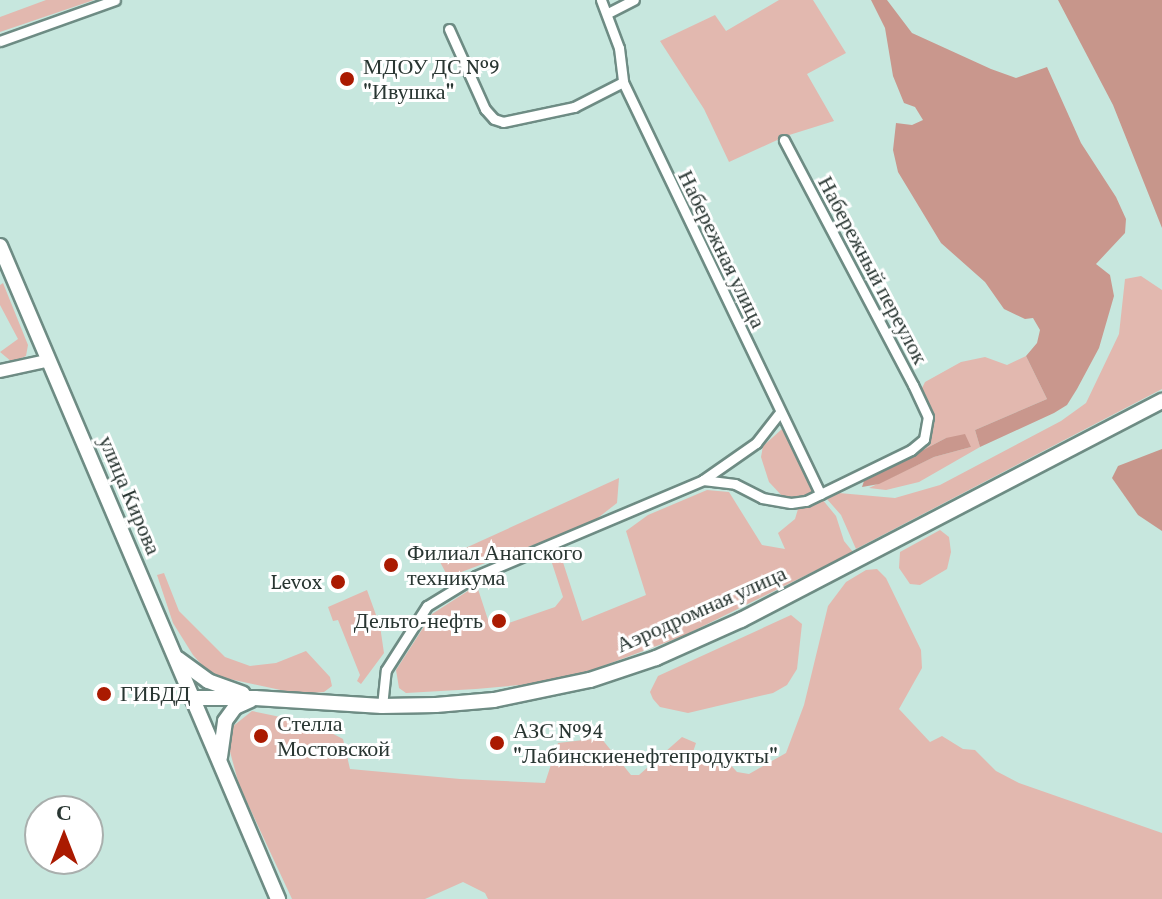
<!DOCTYPE html>
<meta charset="utf-8">
<style>
body{margin:0}
#map{position:relative;width:1162px;height:899px;overflow:hidden;background:#c7e7de;font-family:"Crimson Pro",serif}
div>[style]{position:absolute}
[style*='--x']{left:calc(var(--x)*1px);top:calc(var(--y)*1px);width:calc(var(--w)*1px);rotate:calc(var(--a)*1deg)}
.green>*{inset:0;background:#e2b8af}
.forest>*{inset:0;background:#c9978d}
.water>*{inset:0;background:#c7968b}
.roads{filter:drop-shadow(2px 0 #6e8c84) drop-shadow(-2px 0 #6e8c84) drop-shadow(0 2px #6e8c84) drop-shadow(0 -2px #6e8c84)}
.minor>*{height:9px;margin:-4.5px;padding:0 4.5px;transform-origin:4.5px;border-radius:4.5px;background:#fff}
.tertiary>*{height:12px;margin:-6px;padding:0 6px;transform-origin:6px;border-radius:6px;background:#fff}
.primary>*{height:14px;margin:-7px;padding:0 7px;transform-origin:7px;border-radius:7px;background:#fff}
.dots>*{width:22px;height:22px;translate:-50% -50%;box-sizing:border-box;border:4px solid #fff;border-radius:50%}
span{translate:-50% -50%;white-space:nowrap;text-align:center;line-height:1.15;-webkit-text-stroke:6px #fff;paint-order:stroke}
.poi-label{font-size:22px;color:#293632}
.left{translate:0 -50%;text-align:left}
.right{translate:-100% -50%;text-align:right}
.street-label{font-size:22px;color:#293632}
.north{position:absolute;left:24px;top:795px;width:80px;height:80px;box-sizing:border-box;background:#fff;border:2px solid #a9afad;border-radius:50%;rotate:0deg;font-size:22px;font-weight:700;line-height:32px;text-align:center;color:#293632}
.north::after{content:'';display:block;margin:auto;width:28px;height:36px;background:#aa1a01;clip-path:polygon(50% 0,100% 100%,50% 72%,0 100%)}
</style>
<div id="map">
<div class="green">
<i style="clip-path:polygon(46px 0,94px 0,0 32px,0 17px)"></i>
<i style="clip-path:polygon(779px 0,813px 0,846px 53px,807px 74px,834px 121px,786px 136px,729px 162px,704px 109px,660px 41px,715px 15px,726px 31px)"></i>
<i style="clip-path:polygon(1141px 276px,1162px 290px,1162px 389px,856px 549px,841px 515px,826px 498px,839px 493px,895px 498px,940px 485px,1061px 421px,1086px 403px,1119px 334px,1125px 279px)"></i>
<i style="clip-path:polygon(3px 283px,28px 345px,26px 356px,12px 362px,0 352px,18px 339px,0 305px,0 285px)"></i>
<i style="clip-path:polygon(1026px 356px,1047px 399px,975px 430px,980px 447px,919px 482px,886px 490px,869px 488px,934px 457px,971px 447px,946px 438px,925px 449px,932px 431px,933px 413px,921px 390px,925px 382px,961px 362px,985px 357px,1007px 365px)"></i>
<i style="clip-path:polygon(782px 429px,812px 488px,814px 495px,784px 498px,769px 482px,761px 457px,763px 446px)"></i>
<i style="clip-path:polygon(619px 478px,617px 503px,590px 524px,448px 577px,439px 560px)"></i>
<i style="clip-path:polygon(707px 490px,729px 492px,762px 545px,785px 549px,778px 533px,795px 519px,798px 509px,822px 499px,836px 516px,844px 541px,853px 552px,681px 637px,592px 670px,531px 684px,476px 689px,406px 693px,399px 688px,396px 670px,432px 614px,471px 589px,478px 589px,491px 629px,555px 607px,563px 597px,550px 557px,560px 553px,582px 621px,646px 595px,626px 531px,648px 515px)"></i>
<i style="clip-path:polygon(940px 530px,949px 537px,951px 552px,947px 569px,920px 585px,910px 584px,899px 568px,900px 552px)"></i>
<i style="clip-path:polygon(877px 569px,886px 578px,921px 650px,922px 668px,899px 709px,930px 742px,942px 736px,963px 749px,975px 750px,996px 771px,1019px 783px,1162px 833px,1162px 899px,488px 899px,485px 893px,463px 882px,425px 899px,292px 899px,239px 785px,229px 748px,232px 727px,252px 711px,314px 724px,343px 739px,350px 769px,460px 779px,545px 783px,558px 743px,601px 738px,631px 775px,639px 775px,682px 737px,696px 743px,692px 755px,713px 763px,718px 751px,737px 772px,749px 774px,786px 753px,804px 705px,828px 606px,846px 582px,866px 570px)"></i>
<i style="clip-path:polygon(164px 573px,179px 611px,225px 657px,250px 666px,276px 663px,306px 651px,330px 677px,332px 686px,324px 692px,299px 694px,211px 675px,193px 655px,173px 623px,157px 575px)"></i>
<i style="clip-path:polygon(367px 590px,380px 626px,384px 653px,361px 684px,357px 681px,360px 675px,338px 620px,333px 621px,328px 607px)"></i>
<i style="clip-path:polygon(791px 615px,802px 624px,797px 669px,787px 685px,773px 693px,688px 713px,660px 707px,653px 699px,650px 692px,658px 676px)"></i>
</div>
<div class="forest">
<i style="clip-path:polygon(871px 0,887px 0,912px 33px,991px 69px,1016px 78px,1047px 67px,1081px 143px,1116px 197px,1126px 219px,1125px 233px,1096px 264px,1110px 275px,1114px 296px,1099px 348px,1077px 389px,1067px 405px,1054px 413px,980px 447px,975px 430px,1047px 399px,1026px 356px,1037px 343px,1040px 330px,1033px 318px,1025px 319px,1004px 309px,985px 282px,941px 243px,898px 172px,893px 150px,896px 123px,912px 125px,923px 120px,915px 107px,904px 103px,893px 76px,885px 28px)"></i>
<i style="clip-path:polygon(965px 434px,971px 447px,934px 457px,879px 484px,862px 487px,864px 481px,946px 438px)"></i>
</div>
<div class="water">
<i style="clip-path:polygon(1058px 0,1162px 0,1162px 228px,1113px 105px)"></i>
<i style="clip-path:polygon(1162px 449px,1162px 531px,1138px 515px,1112px 478px,1118px 466px)"></i>
</div>
<div class="roads">
<div class="minor">
<i style="--x:601;--y:0;--w:51;--a:69.4"></i>
<i style="--x:619;--y:48;--w:34;--a:83"></i>
<i style="--x:623;--y:82;--w:457;--a:64.4"></i>
<i style="--x:608;--y:13;--w:29;--a:-27"></i>
<i style="--x:449;--y:29;--w:88;--a:65.8"></i>
<i style="--x:485;--y:109;--w:13;--a:48"></i>
<i style="--x:494;--y:119;--w:9;--a:18"></i>
<i style="--x:503;--y:122;--w:73;--a:-11.9"></i>
<i style="--x:574;--y:107;--w:55;--a:-27"></i>
<i style="--x:0;--y:41;--w:122;--a:-19.6"></i>
<i style="--x:703;--y:480;--w:65;--a:-34.9"></i>
<i style="--x:756;--y:443;--w:39;--a:-52"></i>
<i style="--x:382;--y:706;--w:36;--a:-84"></i>
<i style="--x:386;--y:670;--w:76;--a:-57.4"></i>
<i style="--x:427;--y:606;--w:57;--a:-31.5"></i>
<i style="--x:476;--y:576;--w:246;--a:-22.9"></i>
<i style="--x:703;--y:480;--w:32;--a:7"></i>
<i style="--x:735;--y:484;--w:30;--a:27"></i>
<i style="--x:762;--y:498;--w:29;--a:10"></i>
<i style="--x:791;--y:503;--w:15;--a:-8"></i>
<i style="--x:806;--y:501;--w:117;--a:-25.9"></i>
<i style="--x:911;--y:450;--w:17;--a:-40"></i>
<i style="--x:924;--y:439;--w:22;--a:-80"></i>
<i style="--x:928;--y:417;--w:35;--a:-115"></i>
<i style="--x:913;--y:385;--w:277;--a:-117.8"></i>
</div>
<div class="tertiary">
<i style="--x:0;--y:371;--w:47;--a:-12.3"></i>
</div>
<div class="primary">
<i style="--x:0;--y:246;--w:710;--a:66.94"></i>
<i style="--x:178;--y:659;--w:37;--a:36"></i>
<i style="--x:208;--y:681;--w:37;--a:20"></i>
<i style="--x:192;--y:698;--w:63;--a:0"></i>
<i style="--x:255;--y:698;--w:127;--a:3.6"></i>
<i style="--x:382;--y:706;--w:54;--a:-1.1"></i>
<i style="--x:436;--y:705;--w:58;--a:-4.9"></i>
<i style="--x:494;--y:700;--w:98;--a:-11.8"></i>
<i style="--x:590;--y:680;--w:70;--a:-18.4"></i>
<i style="--x:656;--y:658;--w:93;--a:-24.1"></i>
<i style="--x:741;--y:620;--w:475;--a:-27.5"></i>
<i style="--x:220;--y:757;--w:36;--a:-82"></i>
<i style="--x:225;--y:721;--w:17;--a:-54"></i>
<i style="--x:235;--y:707;--w:17;--a:-24"></i>
</div>
</div>
<div class="dots">
<i style="left:347px;top:79px;background:#aa1a01"></i>
<i style="left:391px;top:565px;background:#aa1a01"></i>
<i style="left:338px;top:582px;background:#aa1a01"></i>
<i style="left:499px;top:621px;background:#aa1a01"></i>
<i style="left:104px;top:694px;background:#aa1a01"></i>
<i style="left:261px;top:736px;background:#aa1a01"></i>
<i style="left:497px;top:743px;background:#aa1a01"></i>
</div>
<div class="poi-label">
<span class="left" style="left:363px;top:79px">МДОУ ДС №9<br>"Ивушка"</span>
<span class="left" style="left:407px;top:565px">Филиал Анапского<br>техникума</span>
<span class="right" style="left:322px;top:582px">Levox</span>
<span class="right" style="left:483px;top:621px">Дельто-нефть</span>
<span class="left" style="left:120px;top:694px">ГИБДД</span>
<span class="left" style="left:277px;top:736px">Стелла<br>Мостовской</span>
<span class="left" style="left:513px;top:743px">АЗС №94<br>"Лабинскиенефтепродукты"</span>
</div>
<div class="street-label">
<span style="left:722px;top:249px;rotate:64deg">Набережная улица</span>
<span style="left:873px;top:270px;rotate:62deg">Набережный переулок</span>
<span style="left:130px;top:495px;rotate:67deg">улица Кирова</span>
<span style="left:701px;top:609px;rotate:-24deg">Аэродромная улица</span>
</div>
<div class="north">С</div>
</div>
